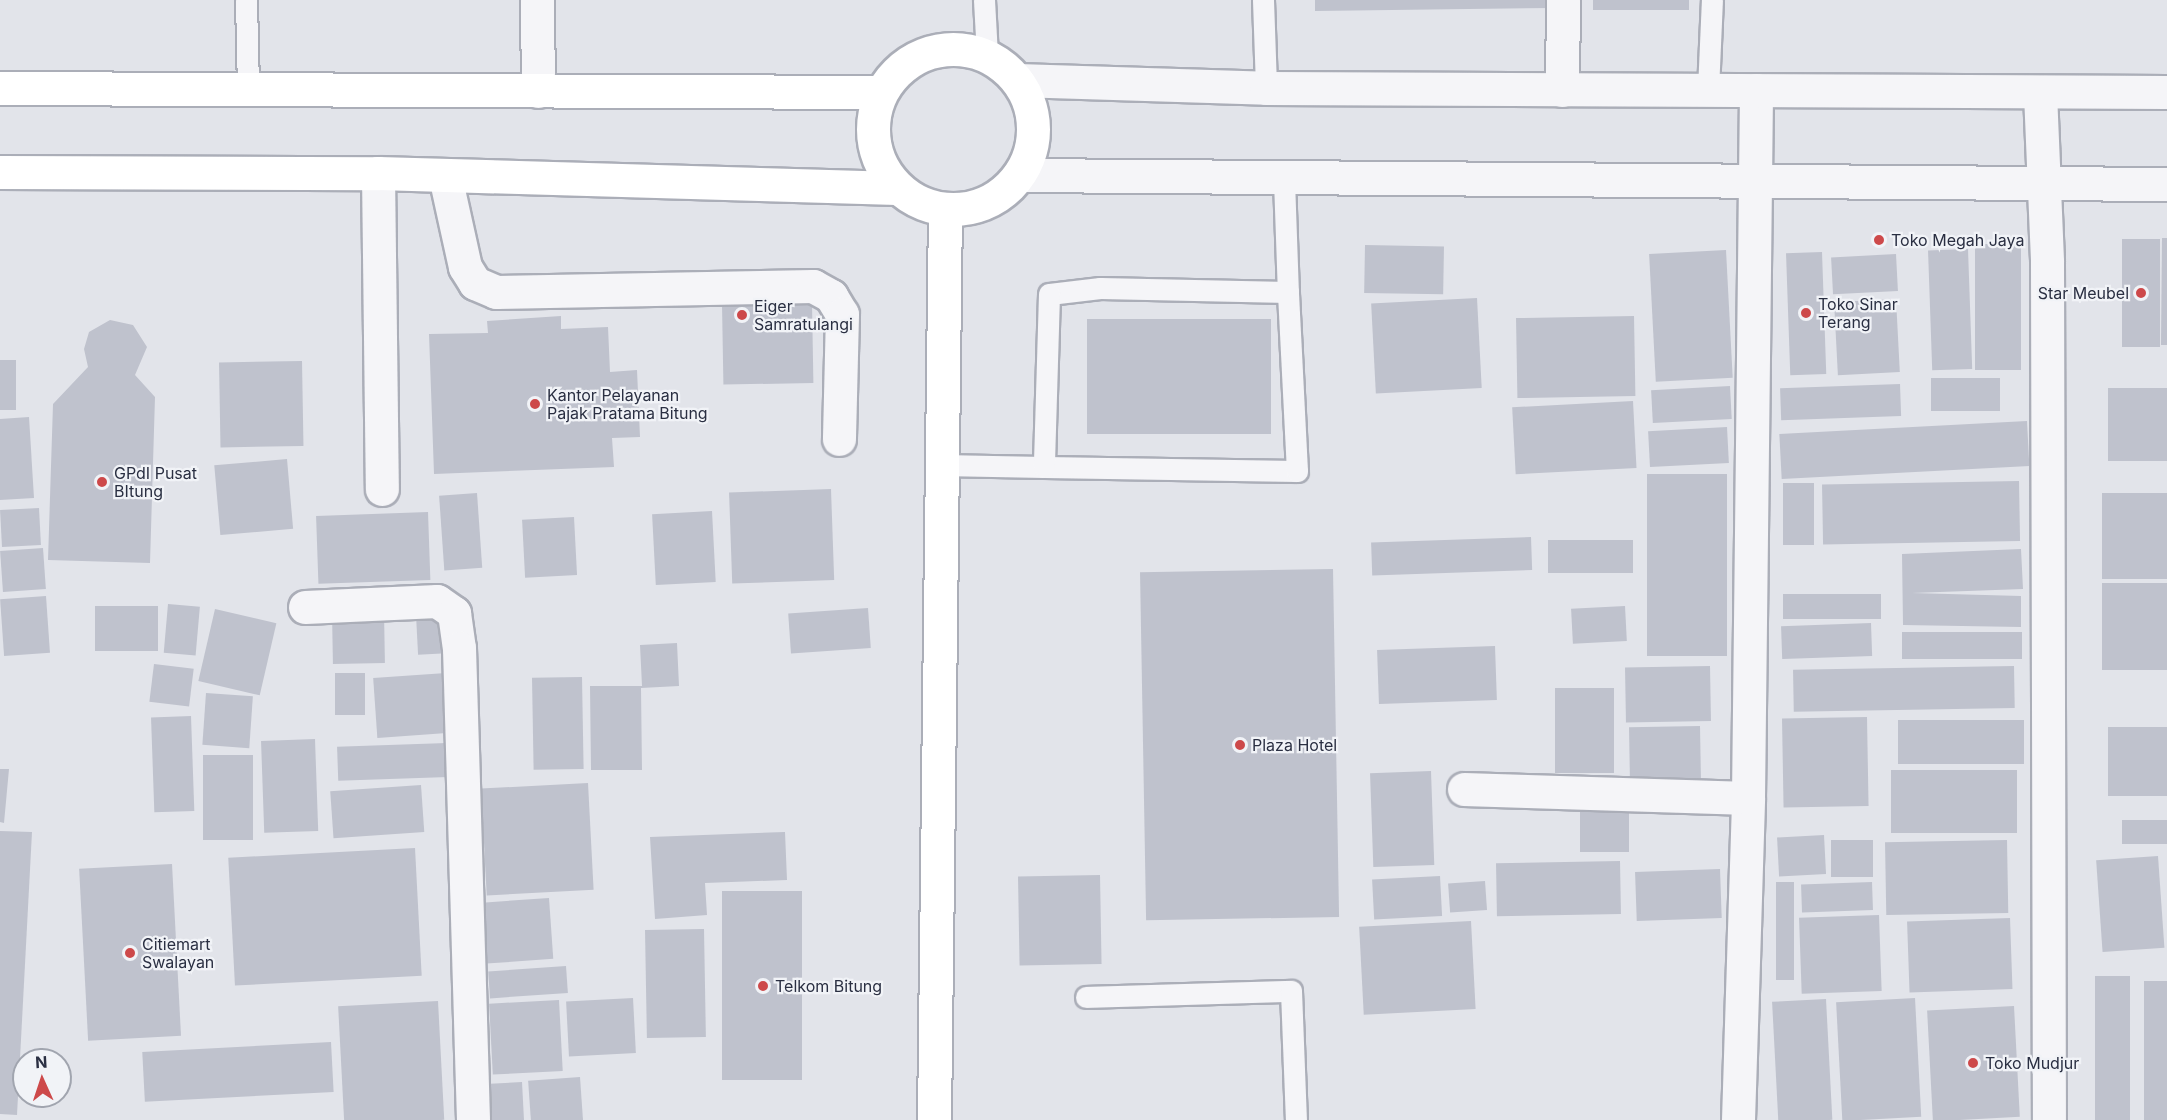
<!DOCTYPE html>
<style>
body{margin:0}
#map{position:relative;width:2167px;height:1120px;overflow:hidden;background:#e2e4ea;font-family:Inter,sans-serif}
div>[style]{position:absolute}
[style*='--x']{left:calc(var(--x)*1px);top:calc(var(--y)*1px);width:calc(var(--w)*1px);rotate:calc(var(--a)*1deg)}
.building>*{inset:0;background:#bfc2cd;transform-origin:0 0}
.roads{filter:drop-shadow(2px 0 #abaeb8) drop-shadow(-2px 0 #abaeb8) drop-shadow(0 2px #abaeb8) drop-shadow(0 -2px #abaeb8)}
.service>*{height:21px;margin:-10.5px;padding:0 10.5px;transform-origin:10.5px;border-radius:10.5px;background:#f5f5f8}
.minor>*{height:33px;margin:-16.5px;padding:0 16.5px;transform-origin:16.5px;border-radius:16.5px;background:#f5f5f8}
.tertiary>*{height:33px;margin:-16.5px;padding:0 16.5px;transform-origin:16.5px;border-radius:16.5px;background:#f5f5f8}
.trunk>*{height:33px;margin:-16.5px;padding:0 16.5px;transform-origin:16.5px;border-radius:16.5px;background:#fff}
.trunk>.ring{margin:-16.5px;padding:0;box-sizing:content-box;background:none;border:33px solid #fff;border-radius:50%}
.dots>*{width:16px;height:16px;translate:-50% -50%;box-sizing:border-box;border:3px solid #f1f3f7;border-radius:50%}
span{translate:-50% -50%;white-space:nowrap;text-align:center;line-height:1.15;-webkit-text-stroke:4.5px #f1f3f7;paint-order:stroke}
.poi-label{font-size:16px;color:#2a2f42}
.left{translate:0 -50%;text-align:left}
.right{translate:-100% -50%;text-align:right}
.north{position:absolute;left:12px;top:1048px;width:60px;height:60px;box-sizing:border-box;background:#f1f3f7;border:2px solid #a1a5af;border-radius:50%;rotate:357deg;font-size:16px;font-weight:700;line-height:24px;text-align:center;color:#2a2f42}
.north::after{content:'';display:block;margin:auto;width:21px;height:27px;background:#cd494a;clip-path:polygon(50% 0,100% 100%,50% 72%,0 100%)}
</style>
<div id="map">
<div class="building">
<i style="clip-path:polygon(1315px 0,1551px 0,1551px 8px,1315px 11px)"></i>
<i style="left:1593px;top:0;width:96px;height:10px"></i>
<i style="clip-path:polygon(2162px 238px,2167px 238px,2167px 345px,2161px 345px)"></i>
<i style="left:2122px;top:239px;width:38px;height:108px"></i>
<i style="left:2021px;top:244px;width:126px;height:46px;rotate:90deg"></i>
<i style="left:1365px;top:245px;width:79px;height:48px;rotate:1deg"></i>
<i style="left:1968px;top:249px;width:120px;height:40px;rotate:88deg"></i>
<i style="left:1726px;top:250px;width:128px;height:77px;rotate:87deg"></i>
<i style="left:1822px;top:252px;width:122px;height:36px;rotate:88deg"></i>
<i style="left:1896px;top:254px;width:37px;height:65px;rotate:87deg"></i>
<i style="left:1477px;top:298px;width:90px;height:106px;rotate:87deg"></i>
<i style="left:1896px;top:299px;width:73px;height:62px;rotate:87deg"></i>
<i style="left:812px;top:303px;width:80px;height:90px;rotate:89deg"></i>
<i style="clip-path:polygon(561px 316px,561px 329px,608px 327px,610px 372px,637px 370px,640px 437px,612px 438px,614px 467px,434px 474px,429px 334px,488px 333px,487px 321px)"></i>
<i style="left:1634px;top:316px;width:80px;height:118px;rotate:89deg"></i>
<i style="left:1271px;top:319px;width:115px;height:184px;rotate:90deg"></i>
<i style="clip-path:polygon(110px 320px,133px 325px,147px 347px,135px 375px,155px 397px,150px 563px,48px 560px,53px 404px,88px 367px,84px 349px,89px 332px)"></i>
<i style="left:0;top:360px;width:16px;height:50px"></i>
<i style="left:302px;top:361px;width:85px;height:83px;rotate:89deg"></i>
<i style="left:2000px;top:378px;width:33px;height:69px;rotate:90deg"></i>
<i style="left:1900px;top:384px;width:32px;height:120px;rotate:88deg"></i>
<i style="left:1730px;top:386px;width:33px;height:79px;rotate:87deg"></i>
<i style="left:2167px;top:388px;width:73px;height:59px;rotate:90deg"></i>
<i style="left:1633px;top:401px;width:67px;height:121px;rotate:87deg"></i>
<i style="clip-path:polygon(29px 417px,34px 498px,0 500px,0 419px)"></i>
<i style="left:2027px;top:421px;width:45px;height:248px;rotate:87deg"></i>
<i style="left:1727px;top:427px;width:36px;height:79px;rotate:87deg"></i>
<i style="left:287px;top:459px;width:70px;height:73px;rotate:85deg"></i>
<i style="left:1647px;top:474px;width:80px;height:182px"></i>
<i style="left:2019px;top:481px;width:60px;height:197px;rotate:89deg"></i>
<i style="left:1783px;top:483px;width:31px;height:62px"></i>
<i style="left:831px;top:489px;width:91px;height:102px;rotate:88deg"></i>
<i style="left:477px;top:493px;width:75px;height:38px;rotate:86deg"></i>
<i style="left:2167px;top:493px;width:86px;height:65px;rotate:90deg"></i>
<i style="left:39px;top:508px;width:37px;height:39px;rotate:87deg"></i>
<i style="left:712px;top:511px;width:71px;height:60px;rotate:87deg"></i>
<i style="left:428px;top:512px;width:68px;height:112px;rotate:88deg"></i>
<i style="left:574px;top:517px;width:58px;height:52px;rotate:87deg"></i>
<i style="left:1531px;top:537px;width:33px;height:160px;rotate:88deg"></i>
<i style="left:1633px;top:540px;width:33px;height:85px;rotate:90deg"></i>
<i style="left:43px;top:548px;width:41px;height:43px;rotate:86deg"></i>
<i style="clip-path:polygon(2021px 549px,2023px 589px,1912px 593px,2021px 596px,2021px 627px,1903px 625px,1902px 554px)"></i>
<i style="left:1333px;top:569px;width:348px;height:193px;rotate:89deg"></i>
<i style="left:2102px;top:583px;width:65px;height:87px"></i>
<i style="left:1881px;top:594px;width:25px;height:98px;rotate:90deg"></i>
<i style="left:46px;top:596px;width:57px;height:46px;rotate:86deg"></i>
<i style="left:168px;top:604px;width:32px;height:49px;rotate:5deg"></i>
<i style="left:158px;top:606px;width:45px;height:63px;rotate:90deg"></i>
<i style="left:1625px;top:606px;width:35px;height:54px;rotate:87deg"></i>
<i style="left:868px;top:608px;width:40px;height:80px;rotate:86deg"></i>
<i style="left:215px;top:609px;width:63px;height:74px;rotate:13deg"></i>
<i style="left:384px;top:611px;width:52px;height:52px;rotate:89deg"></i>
<i style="left:449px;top:614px;width:39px;height:33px;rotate:87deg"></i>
<i style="left:1871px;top:623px;width:33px;height:90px;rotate:88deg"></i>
<i style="left:1902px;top:632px;width:120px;height:27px"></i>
<i style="clip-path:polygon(677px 643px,679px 686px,641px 688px,642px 770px,591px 770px,590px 686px,642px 686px,640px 645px)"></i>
<i style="left:1495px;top:646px;width:54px;height:118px;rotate:88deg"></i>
<i style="left:154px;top:664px;width:40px;height:38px;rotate:7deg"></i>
<i style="left:1710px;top:666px;width:55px;height:85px;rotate:89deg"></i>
<i style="left:2014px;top:666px;width:42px;height:221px;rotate:89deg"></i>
<i style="left:365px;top:673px;width:42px;height:30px;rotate:90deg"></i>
<i style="left:446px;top:673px;width:60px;height:73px;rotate:86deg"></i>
<i style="left:582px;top:677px;width:92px;height:50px;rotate:89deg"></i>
<i style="left:1555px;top:688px;width:59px;height:85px"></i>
<i style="left:206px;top:693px;width:47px;height:52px;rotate:4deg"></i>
<i style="left:191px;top:716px;width:95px;height:40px;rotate:88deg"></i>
<i style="left:1867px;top:717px;width:89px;height:85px;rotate:89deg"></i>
<i style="left:1898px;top:720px;width:126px;height:44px"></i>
<i style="left:1700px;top:726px;width:55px;height:71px;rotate:89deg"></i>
<i style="left:2108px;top:727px;width:59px;height:69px"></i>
<i style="left:315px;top:739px;width:92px;height:54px;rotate:88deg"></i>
<i style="left:447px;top:743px;width:34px;height:110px;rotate:88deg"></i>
<i style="left:203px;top:755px;width:50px;height:85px"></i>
<i style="clip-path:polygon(0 769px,9px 769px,4px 823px,0 822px)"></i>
<i style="left:2017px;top:770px;width:63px;height:126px;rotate:90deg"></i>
<i style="left:1431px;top:771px;width:94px;height:61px;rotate:88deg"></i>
<i style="left:588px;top:783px;width:107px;height:107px;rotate:87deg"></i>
<i style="left:421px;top:785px;width:47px;height:91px;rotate:86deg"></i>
<i style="left:1629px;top:801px;width:51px;height:49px;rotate:90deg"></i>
<i style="left:2167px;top:820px;width:24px;height:45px;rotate:90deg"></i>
<i style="clip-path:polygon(0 831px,32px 832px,17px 1115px,0 1114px)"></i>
<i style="clip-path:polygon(785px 832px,787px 880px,705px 883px,707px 915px,655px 919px,650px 837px)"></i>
<i style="left:1824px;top:835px;width:39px;height:47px;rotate:87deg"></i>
<i style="left:1831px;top:840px;width:42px;height:37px"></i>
<i style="left:2007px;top:840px;width:73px;height:122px;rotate:89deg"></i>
<i style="left:415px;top:848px;width:128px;height:187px;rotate:87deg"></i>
<i style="left:2158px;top:856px;width:92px;height:62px;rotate:86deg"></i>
<i style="left:1620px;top:861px;width:53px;height:124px;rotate:89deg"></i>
<i style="left:172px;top:864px;width:172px;height:93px;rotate:87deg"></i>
<i style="left:1720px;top:869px;width:49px;height:85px;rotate:88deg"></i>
<i style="left:1100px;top:875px;width:89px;height:82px;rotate:89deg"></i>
<i style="left:1440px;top:876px;width:40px;height:68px;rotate:87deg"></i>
<i style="left:1485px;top:881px;width:29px;height:37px;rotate:86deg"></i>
<i style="left:1776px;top:882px;width:18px;height:98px"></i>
<i style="left:1872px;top:882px;width:28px;height:71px;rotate:88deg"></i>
<i style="left:802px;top:891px;width:189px;height:80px;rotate:90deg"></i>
<i style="left:549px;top:898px;width:61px;height:67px;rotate:86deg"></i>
<i style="left:1879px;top:915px;width:76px;height:80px;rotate:88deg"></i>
<i style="left:2010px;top:918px;width:71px;height:103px;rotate:88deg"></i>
<i style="left:1471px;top:921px;width:88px;height:112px;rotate:87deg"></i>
<i style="left:704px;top:929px;width:108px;height:59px;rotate:89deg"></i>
<i style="left:566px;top:966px;width:27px;height:78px;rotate:86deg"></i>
<i style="left:2095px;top:976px;width:35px;height:144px"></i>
<i style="left:2144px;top:981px;width:23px;height:139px"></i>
<i style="left:633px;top:998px;width:55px;height:67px;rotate:87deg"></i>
<i style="left:1915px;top:998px;width:119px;height:79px;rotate:87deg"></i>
<i style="left:1826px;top:999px;width:121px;height:54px;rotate:87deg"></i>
<i style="left:559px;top:1000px;width:71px;height:70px;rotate:87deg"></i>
<i style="left:438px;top:1001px;width:119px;height:100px;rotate:87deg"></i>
<i style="left:2014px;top:1006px;width:111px;height:87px;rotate:87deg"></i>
<i style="left:331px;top:1042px;width:50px;height:189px;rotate:87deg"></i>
<i style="left:580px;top:1077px;width:43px;height:52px;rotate:86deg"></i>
<i style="left:522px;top:1082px;width:38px;height:37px;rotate:87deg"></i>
</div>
<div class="roads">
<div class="service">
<i style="--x:246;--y:0;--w:91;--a:88.7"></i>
<i style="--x:984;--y:0;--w:56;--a:86.9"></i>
<i style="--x:1263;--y:0;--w:88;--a:88"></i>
<i style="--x:1708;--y:90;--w:90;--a:-87.5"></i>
<i style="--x:1284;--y:180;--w:112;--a:88"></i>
<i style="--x:941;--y:465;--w:103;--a:1.1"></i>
<i style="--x:1044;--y:467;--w:253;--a:0.9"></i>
<i style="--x:1297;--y:471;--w:179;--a:-92.9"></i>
<i style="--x:1288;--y:292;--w:188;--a:-178.8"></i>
<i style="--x:1100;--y:288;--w:51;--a:173.3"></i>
<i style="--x:1049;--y:294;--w:173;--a:91.7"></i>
<i style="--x:1086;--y:997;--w:205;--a:-1.7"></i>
<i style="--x:1291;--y:991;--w:129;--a:87.8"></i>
</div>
<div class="minor">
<i style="--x:537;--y:0;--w:91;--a:89.4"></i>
<i style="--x:1562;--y:90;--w:90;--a:-89.4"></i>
<i style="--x:2040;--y:93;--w:169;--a:87.6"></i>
<i style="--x:2047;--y:262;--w:858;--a:89.87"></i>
<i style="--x:378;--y:173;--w:316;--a:89.3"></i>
<i style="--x:445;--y:176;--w:93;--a:77.6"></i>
<i style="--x:465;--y:267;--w:19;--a:58"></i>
<i style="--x:475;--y:283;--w:23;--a:23"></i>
<i style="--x:496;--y:292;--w:317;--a:-1.1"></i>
<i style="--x:813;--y:286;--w:21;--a:29"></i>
<i style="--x:831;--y:296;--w:21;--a:59"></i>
<i style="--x:842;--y:314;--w:125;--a:91.4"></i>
<i style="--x:305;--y:607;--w:132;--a:-2.6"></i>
<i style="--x:437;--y:601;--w:21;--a:35"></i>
<i style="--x:454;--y:613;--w:35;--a:82"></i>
<i style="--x:459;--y:648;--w:472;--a:88.3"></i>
<i style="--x:1464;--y:789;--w:284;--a:1.8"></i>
<i style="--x:1738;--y:1120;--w:322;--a:-88.2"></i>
<i style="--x:1748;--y:798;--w:708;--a:-89.35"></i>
</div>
<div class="tertiary">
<i style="--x:1017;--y:80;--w:249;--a:1.8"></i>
<i style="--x:1266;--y:88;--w:901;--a:0.25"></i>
<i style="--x:1019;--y:175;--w:1148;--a:0.45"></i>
</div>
<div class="trunk">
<i class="ring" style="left:873px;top:49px;width:127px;height:127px"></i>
<i style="--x:0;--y:88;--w:878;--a:0.26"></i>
<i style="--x:0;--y:172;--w:378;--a:0.2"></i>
<i style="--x:378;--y:173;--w:519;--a:1.66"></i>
<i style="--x:934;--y:1120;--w:910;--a:-89.31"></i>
</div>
</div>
<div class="dots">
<i style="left:1879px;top:240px;background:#cd494a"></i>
<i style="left:2141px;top:293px;background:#cd494a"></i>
<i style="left:1806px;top:313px;background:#cd494a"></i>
<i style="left:742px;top:315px;background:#cd494a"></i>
<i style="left:535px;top:404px;background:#cd494a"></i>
<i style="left:102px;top:482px;background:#cd494a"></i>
<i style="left:1240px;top:745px;background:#cd494a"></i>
<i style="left:130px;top:953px;background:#cd494a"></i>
<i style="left:763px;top:986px;background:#cd494a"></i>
<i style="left:1973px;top:1063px;background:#cd494a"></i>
</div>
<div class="poi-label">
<span class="left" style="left:1891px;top:240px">Toko Megah Jaya</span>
<span class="right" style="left:2129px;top:293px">Star Meubel</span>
<span class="left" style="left:1818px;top:313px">Toko Sinar<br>Terang</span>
<span class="left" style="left:754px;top:315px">Eiger<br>Samratulangi</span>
<span class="left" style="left:547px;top:404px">Kantor Pelayanan<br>Pajak Pratama Bitung</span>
<span class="left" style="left:114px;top:482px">GPdI Pusat<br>BItung</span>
<span class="left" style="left:1252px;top:745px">Plaza Hotel</span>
<span class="left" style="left:142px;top:953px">Citiemart<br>Swalayan</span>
<span class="left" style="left:775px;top:986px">Telkom Bitung</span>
<span class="left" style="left:1985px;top:1063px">Toko Mudjur</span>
</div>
<div class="north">N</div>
</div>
